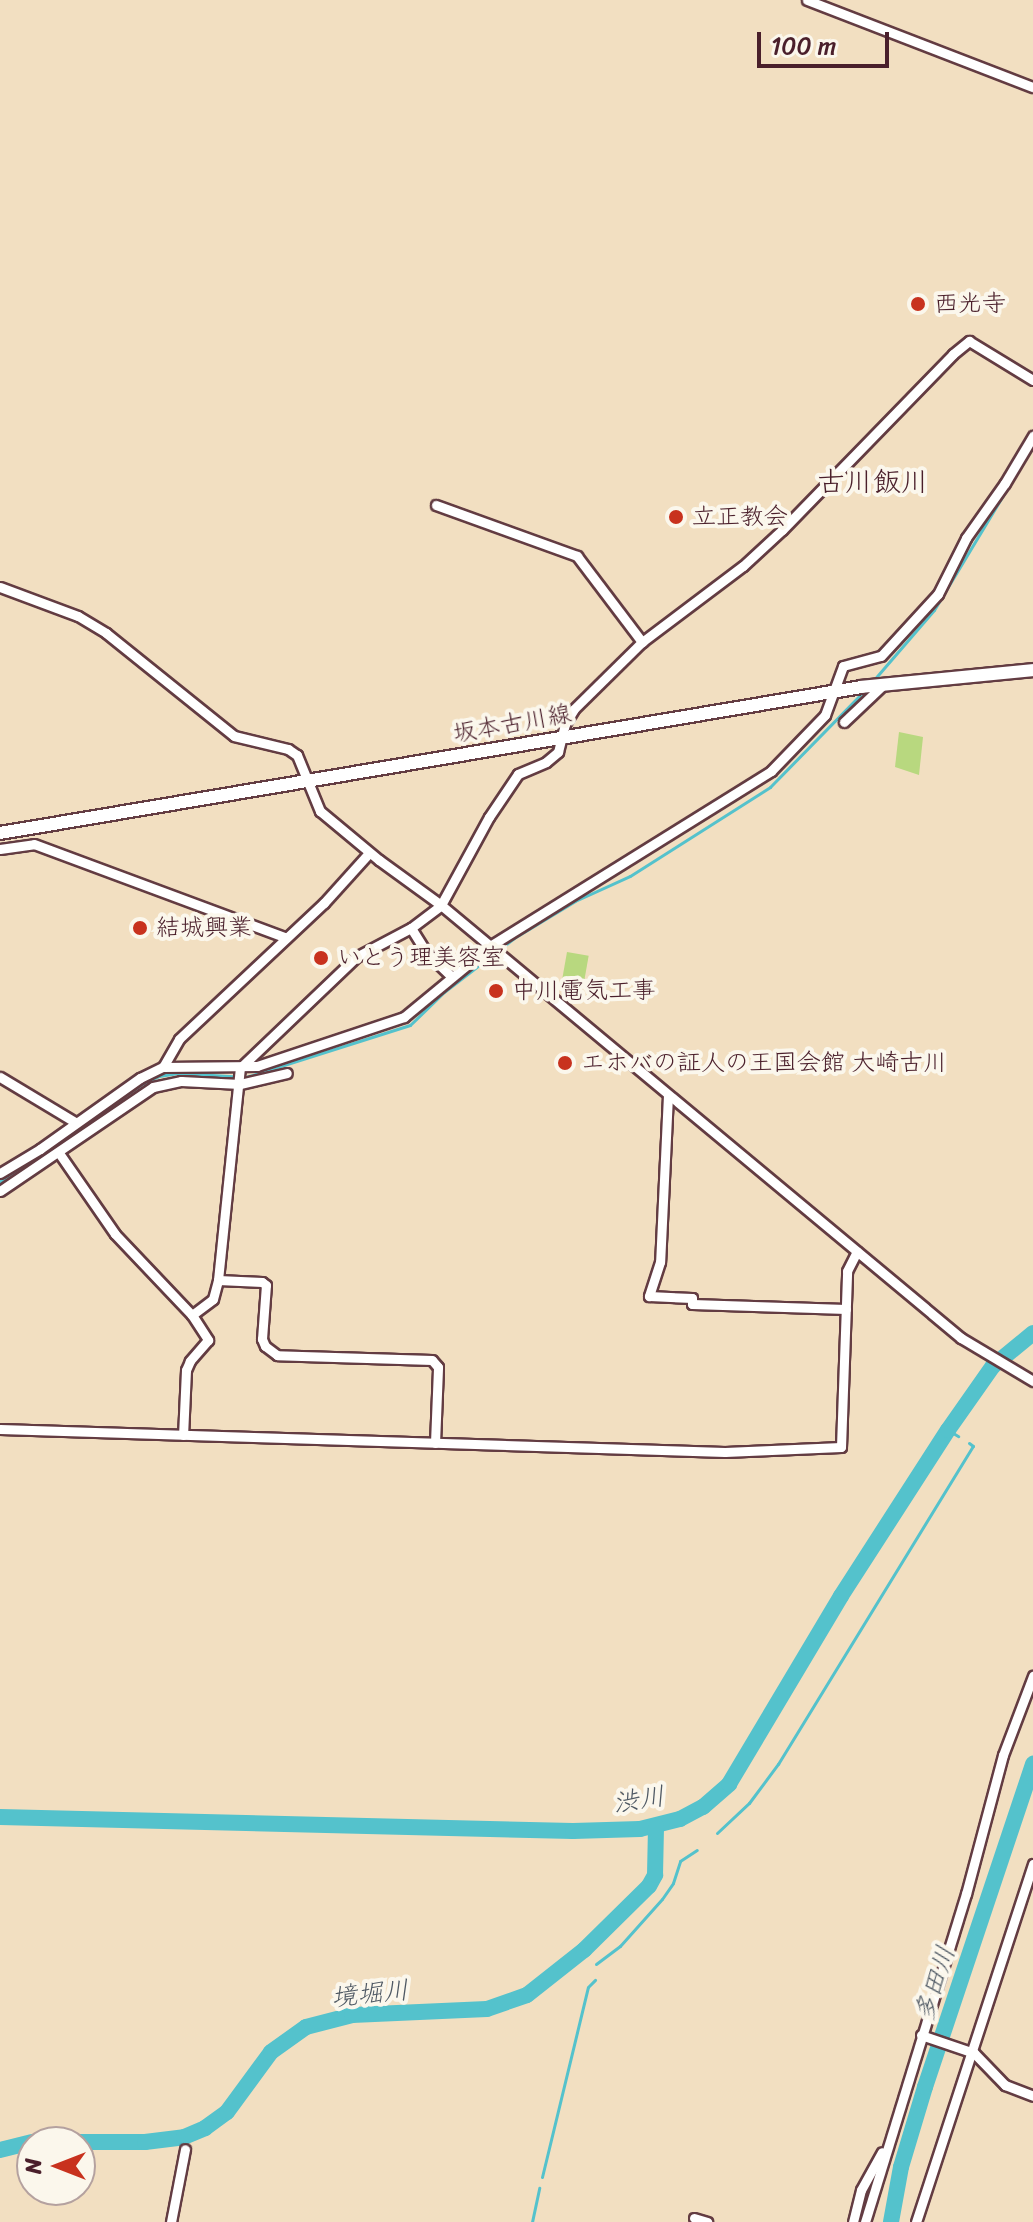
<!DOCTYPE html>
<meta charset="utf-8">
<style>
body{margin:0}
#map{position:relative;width:1033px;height:2222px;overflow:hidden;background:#f2dfc1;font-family:Sriracha,"Klee One",sans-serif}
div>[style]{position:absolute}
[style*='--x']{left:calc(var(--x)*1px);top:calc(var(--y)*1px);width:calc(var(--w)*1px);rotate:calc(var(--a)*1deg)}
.green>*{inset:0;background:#b8d87f;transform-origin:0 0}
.stream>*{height:3px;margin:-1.5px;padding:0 1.5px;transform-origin:1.5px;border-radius:1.5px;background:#54c2cc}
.river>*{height:16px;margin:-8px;padding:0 8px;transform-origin:8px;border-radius:8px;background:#54c2cc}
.roads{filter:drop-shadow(2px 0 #633c42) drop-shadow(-2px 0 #633c42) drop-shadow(0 2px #633c42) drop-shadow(0 -2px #633c42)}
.street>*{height:9px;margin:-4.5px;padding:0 4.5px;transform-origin:4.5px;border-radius:4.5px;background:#fff}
.secondary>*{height:12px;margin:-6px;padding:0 6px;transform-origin:6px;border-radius:6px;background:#fff}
.dots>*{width:22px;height:22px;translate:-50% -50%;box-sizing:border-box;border:4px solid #fbf7ec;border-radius:50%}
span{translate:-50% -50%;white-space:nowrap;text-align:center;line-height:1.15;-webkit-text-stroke:8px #fbf7ec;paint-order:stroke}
.poi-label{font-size:24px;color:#4a1f2b}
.left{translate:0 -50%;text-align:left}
.street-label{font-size:24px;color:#4a1f2b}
.water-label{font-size:26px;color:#4e5863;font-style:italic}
.quarter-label{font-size:28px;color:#4a1f2b}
.north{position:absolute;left:16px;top:2126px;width:80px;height:80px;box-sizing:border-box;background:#fbf7ec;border:2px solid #b4a19f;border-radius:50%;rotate:270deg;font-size:22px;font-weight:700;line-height:32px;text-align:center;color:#4a1f2b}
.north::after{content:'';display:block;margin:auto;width:28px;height:36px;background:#c8321e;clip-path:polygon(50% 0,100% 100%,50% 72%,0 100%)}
.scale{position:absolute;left:757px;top:32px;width:132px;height:36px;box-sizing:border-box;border:4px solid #4a1f2b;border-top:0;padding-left:10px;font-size:24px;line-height:28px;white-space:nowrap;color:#4a1f2b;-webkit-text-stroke:6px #fbf7ec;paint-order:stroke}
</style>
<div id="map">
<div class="green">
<i style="clip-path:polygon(899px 732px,923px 737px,919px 775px,895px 767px)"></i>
<i style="left:567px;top:952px;width:22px;height:30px;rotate:10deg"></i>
</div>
<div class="stream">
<i style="--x:872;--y:682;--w:95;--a:-49.3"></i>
<i style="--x:934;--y:610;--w:146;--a:-59"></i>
<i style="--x:0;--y:1181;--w:172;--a:-34.3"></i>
<i style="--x:142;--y:1084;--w:19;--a:-25"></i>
<i style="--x:159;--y:1076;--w:19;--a:-9"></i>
<i style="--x:178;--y:1073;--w:68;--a:3.4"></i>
<i style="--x:246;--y:1077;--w:172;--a:-17.6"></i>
<i style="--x:410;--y:1025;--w:47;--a:-44.1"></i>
<i style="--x:444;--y:992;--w:88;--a:-37.6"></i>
<i style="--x:514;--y:938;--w:71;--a:-31.2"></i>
<i style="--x:575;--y:901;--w:60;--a:-24.4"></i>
<i style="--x:630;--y:876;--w:166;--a:-32.4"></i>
<i style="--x:770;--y:787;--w:136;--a:-45.6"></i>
<i style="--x:948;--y:1430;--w:12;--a:31"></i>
<i style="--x:717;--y:1833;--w:44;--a:-43.2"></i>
<i style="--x:749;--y:1803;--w:49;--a:-53.4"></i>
<i style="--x:778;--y:1764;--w:373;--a:-58.5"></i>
<i style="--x:973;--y:1446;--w:5;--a:-143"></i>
<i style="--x:596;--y:1964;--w:30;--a:-37"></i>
<i style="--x:620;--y:1946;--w:63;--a:-48.2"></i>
<i style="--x:662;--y:1899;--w:19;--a:-55"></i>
<i style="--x:673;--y:1883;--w:23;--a:-72"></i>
<i style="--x:680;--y:1861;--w:20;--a:-33"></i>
<i style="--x:542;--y:2177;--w:195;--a:-76.4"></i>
<i style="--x:588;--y:1987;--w:10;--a:-45"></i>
<i style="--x:532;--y:2222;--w:35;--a:-78"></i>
</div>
<div class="river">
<i style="--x:0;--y:1817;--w:573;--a:1.4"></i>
<i style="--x:573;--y:1831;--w:67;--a:-1.7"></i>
<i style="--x:640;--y:1829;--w:41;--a:-14"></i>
<i style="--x:680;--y:1819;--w:26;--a:-28"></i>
<i style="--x:703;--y:1807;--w:35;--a:-41"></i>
<i style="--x:729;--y:1784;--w:219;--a:-59.2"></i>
<i style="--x:841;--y:1596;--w:197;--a:-57.2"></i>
<i style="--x:948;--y:1430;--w:78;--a:-54.9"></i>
<i style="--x:993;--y:1366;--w:52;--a:-39.5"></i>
<i style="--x:37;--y:2142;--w:108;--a:0"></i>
<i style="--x:145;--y:2142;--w:39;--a:-7"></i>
<i style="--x:184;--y:2137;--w:23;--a:-23"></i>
<i style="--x:205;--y:2128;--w:27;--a:-36"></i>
<i style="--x:227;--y:2112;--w:74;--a:-53.7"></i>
<i style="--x:271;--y:2052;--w:43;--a:-35.5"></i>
<i style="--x:306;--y:2027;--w:48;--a:-14.6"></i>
<i style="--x:352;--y:2015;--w:135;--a:-2.5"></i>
<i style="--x:487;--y:2009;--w:42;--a:-19.3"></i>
<i style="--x:527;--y:1995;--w:73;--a:-38.3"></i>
<i style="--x:584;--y:1950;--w:91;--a:-44.6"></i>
<i style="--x:649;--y:1886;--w:13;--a:-61"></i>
<i style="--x:655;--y:1875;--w:49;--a:-88.8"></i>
<i style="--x:0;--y:2150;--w:33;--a:-14"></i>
<i style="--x:891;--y:2222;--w:56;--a:-79.7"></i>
<i style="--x:901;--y:2167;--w:84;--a:-73.3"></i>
<i style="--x:925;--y:2087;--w:341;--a:-71.5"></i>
</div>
<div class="roads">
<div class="street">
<i style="--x:807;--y:0;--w:242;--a:21.1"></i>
<i style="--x:436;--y:505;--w:150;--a:19.9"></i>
<i style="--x:577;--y:556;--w:108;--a:52.9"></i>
<i style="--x:0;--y:587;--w:83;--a:20.4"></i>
<i style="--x:78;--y:616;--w:33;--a:31"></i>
<i style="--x:106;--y:633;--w:164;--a:38.8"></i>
<i style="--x:234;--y:736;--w:56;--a:13.5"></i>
<i style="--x:288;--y:749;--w:11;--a:34"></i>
<i style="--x:297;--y:755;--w:61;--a:67.7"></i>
<i style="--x:320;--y:811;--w:77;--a:39.7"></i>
<i style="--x:379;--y:860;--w:77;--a:36"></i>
<i style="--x:441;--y:905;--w:677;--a:39.78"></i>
<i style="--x:961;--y:1338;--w:84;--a:30.8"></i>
<i style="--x:844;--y:722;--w:55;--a:-43.5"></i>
<i style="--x:0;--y:849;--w:34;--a:-8"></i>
<i style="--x:34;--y:844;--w:267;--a:20.4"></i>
<i style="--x:411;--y:928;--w:28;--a:58"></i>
<i style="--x:426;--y:952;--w:35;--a:44"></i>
<i style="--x:163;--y:1067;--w:32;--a:-60"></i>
<i style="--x:179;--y:1039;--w:199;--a:-43.2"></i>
<i style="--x:324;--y:903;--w:67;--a:-48"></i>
<i style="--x:0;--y:1077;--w:87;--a:31"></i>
<i style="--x:668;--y:1095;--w:167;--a:92.7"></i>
<i style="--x:660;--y:1262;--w:36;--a:108"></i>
<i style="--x:649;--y:1296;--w:43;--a:2.7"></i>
<i style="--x:692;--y:1298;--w:6;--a:90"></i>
<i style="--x:692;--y:1304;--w:154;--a:1.9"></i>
<i style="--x:59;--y:1153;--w:98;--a:55.3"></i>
<i style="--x:115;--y:1234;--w:112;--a:46.5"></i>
<i style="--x:192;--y:1315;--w:30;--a:57"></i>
<i style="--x:208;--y:1340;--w:28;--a:131"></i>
<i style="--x:190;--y:1361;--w:10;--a:114"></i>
<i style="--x:186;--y:1370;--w:65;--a:92.6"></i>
<i style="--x:0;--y:1173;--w:47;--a:-31"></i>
<i style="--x:40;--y:1149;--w:123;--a:-35.4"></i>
<i style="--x:140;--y:1078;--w:25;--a:-26"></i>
<i style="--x:163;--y:1067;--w:94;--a:-0.6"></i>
<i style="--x:257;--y:1066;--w:155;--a:-18.4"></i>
<i style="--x:404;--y:1017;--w:112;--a:-39.5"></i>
<i style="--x:490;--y:946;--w:331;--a:-31.9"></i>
<i style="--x:771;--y:771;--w:78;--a:-46"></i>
<i style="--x:825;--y:715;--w:52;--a:-69.8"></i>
<i style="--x:843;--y:666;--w:39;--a:-15"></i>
<i style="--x:881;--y:656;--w:84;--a:-47.4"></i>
<i style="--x:938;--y:594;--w:63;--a:-63.4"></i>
<i style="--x:966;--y:538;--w:67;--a:-54.7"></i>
<i style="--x:1005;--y:483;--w:55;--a:-59.2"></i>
<i style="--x:0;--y:1191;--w:185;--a:-34.2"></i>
<i style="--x:153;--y:1087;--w:29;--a:-12"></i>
<i style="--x:181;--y:1081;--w:59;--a:2.9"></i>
<i style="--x:240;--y:1084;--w:48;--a:-13.2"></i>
<i style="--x:192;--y:1315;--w:26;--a:-37"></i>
<i style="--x:213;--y:1299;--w:20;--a:-75"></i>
<i style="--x:0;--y:1429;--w:725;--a:1.82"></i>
<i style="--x:725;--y:1452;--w:116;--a:-2.5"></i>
<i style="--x:841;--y:1447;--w:176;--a:-88"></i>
<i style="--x:847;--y:1271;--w:22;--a:-63"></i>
<i style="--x:435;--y:1443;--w:76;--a:-87.7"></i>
<i style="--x:438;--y:1367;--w:9;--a:-131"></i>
<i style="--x:432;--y:1360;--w:155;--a:-178.2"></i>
<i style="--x:277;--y:1355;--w:15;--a:-143"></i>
<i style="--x:265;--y:1346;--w:8;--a:-113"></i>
<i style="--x:262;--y:1339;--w:54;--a:-85.8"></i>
<i style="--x:266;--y:1285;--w:5;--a:-143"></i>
<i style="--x:262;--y:1282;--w:44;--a:-177.4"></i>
<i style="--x:218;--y:1280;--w:213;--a:-84.1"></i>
<i style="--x:240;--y:1068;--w:161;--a:-43.7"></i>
<i style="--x:356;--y:957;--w:62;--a:-27.8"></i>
<i style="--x:411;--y:928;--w:38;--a:-37"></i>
<i style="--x:441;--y:905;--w:100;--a:-61.4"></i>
<i style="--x:489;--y:817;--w:52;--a:-56"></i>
<i style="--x:518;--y:774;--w:30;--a:-23"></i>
<i style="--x:546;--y:762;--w:16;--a:-40"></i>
<i style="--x:558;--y:752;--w:29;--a:-76"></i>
<i style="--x:565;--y:724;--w:17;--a:-59"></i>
<i style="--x:574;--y:709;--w:95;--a:-44.6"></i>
<i style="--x:642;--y:642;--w:126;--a:-37"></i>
<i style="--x:743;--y:566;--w:53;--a:-42.7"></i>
<i style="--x:782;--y:530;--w:245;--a:-45.8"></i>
<i style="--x:953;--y:354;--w:21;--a:-39"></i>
<i style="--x:969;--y:341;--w:75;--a:31.4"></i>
<i style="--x:921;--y:2035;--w:56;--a:18.8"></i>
<i style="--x:974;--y:2053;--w:45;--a:45.9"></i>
<i style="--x:1005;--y:2085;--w:30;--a:21"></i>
<i style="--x:694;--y:2218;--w:14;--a:17"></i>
<i style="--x:171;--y:2222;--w:74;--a:-79.1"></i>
<i style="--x:853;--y:2222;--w:33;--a:-76"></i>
<i style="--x:861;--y:2190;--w:43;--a:-61.1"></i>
<i style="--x:865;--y:2222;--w:343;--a:-72.9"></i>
<i style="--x:966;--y:1894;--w:144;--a:-75.1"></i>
<i style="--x:1003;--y:1755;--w:85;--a:-69.2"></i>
<i style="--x:916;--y:2222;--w:377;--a:-71.9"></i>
</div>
<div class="secondary">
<i style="--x:0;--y:833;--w:873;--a:-9.62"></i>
<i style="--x:861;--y:687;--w:173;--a:-5.6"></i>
</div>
</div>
<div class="dots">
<i style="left:918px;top:304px;background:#c8321e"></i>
<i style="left:676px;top:517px;background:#c8321e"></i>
<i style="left:140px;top:928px;background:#c8321e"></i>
<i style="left:321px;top:958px;background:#c8321e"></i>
<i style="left:496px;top:991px;background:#c8321e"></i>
<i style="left:565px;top:1063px;background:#c8321e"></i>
</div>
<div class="poi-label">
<span class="left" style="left:934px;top:304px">西光寺</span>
<span class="left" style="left:692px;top:517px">立正教会</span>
<span class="left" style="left:156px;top:928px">結城興業</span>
<span class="left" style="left:337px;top:958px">いとう理美容室</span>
<span class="left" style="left:512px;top:991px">中川電気工事</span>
<span class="left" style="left:581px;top:1063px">エホバの証人の王国会館 大崎古川</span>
</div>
<div class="street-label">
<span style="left:512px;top:724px;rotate:-10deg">坂本古川線</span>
</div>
<div class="water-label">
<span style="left:639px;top:1800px;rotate:-9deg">渋川</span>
<span style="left:935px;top:1984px;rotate:-72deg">多田川</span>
<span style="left:370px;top:1994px;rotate:-6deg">境堀川</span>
</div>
<div class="quarter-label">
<span style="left:873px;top:482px">古川飯川</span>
</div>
<div class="north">N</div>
<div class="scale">100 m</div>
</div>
